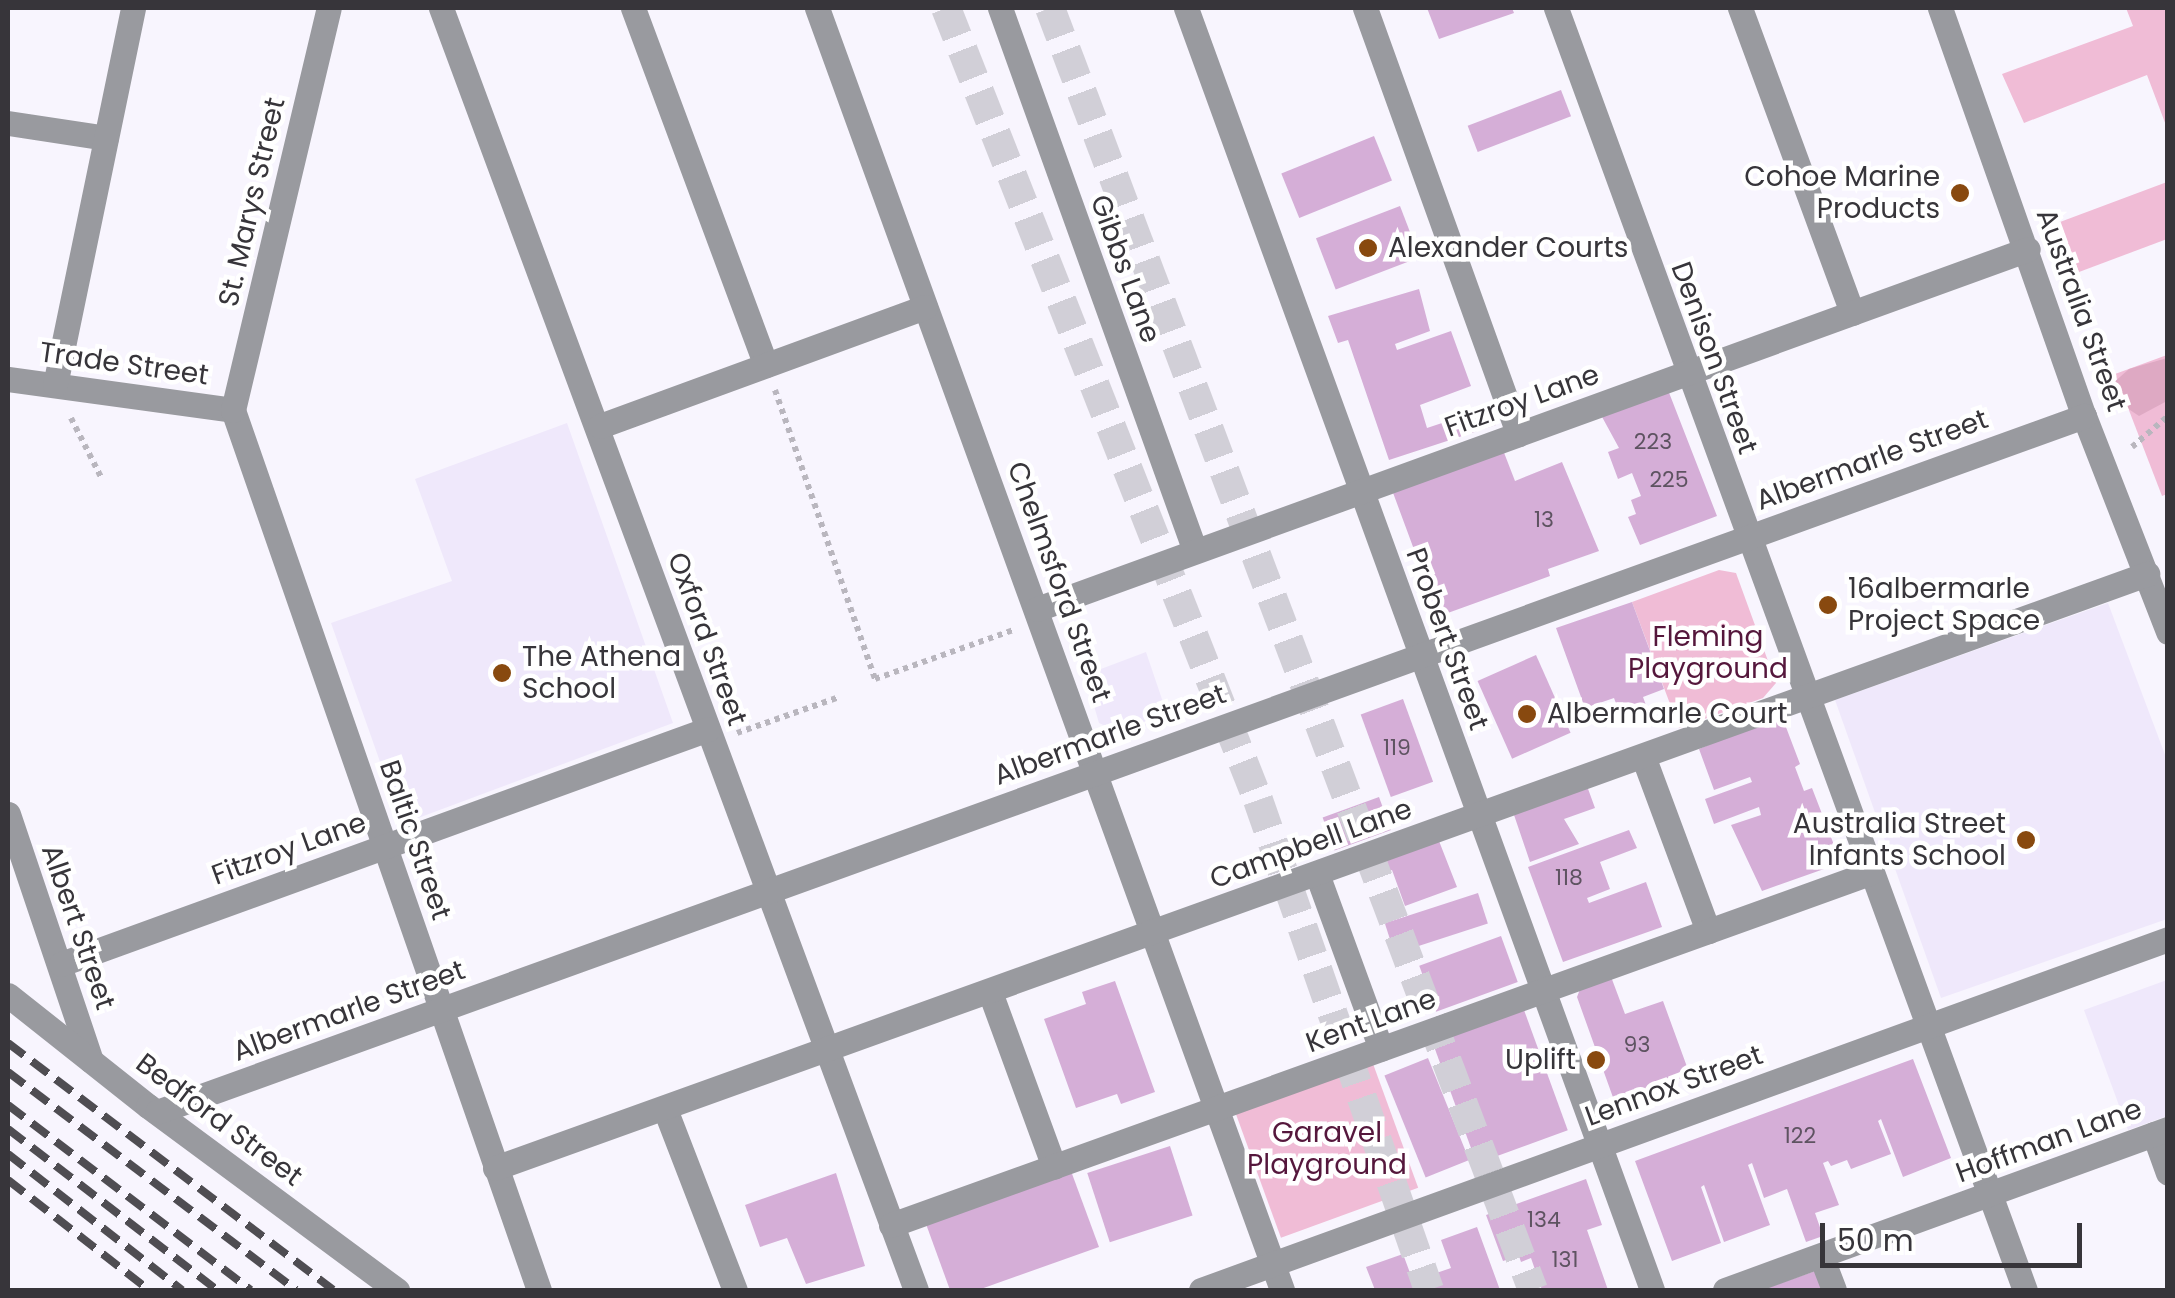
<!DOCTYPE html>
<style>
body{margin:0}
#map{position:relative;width:2175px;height:1298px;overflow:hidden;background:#f8f5fe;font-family:Poppins,sans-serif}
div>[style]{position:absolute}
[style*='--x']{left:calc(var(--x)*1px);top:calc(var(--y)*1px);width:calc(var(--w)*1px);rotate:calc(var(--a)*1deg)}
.built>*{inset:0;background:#efe8fb}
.green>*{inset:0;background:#f0bcd6;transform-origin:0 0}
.forest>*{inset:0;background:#dea9c3}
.building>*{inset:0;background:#d5aed7;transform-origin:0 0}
.highway-tunnel>*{height:30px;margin-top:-15px;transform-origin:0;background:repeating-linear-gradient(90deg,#d1cfd7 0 30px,transparent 0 45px)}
.path>*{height:6px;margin-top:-3px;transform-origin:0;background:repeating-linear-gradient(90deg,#b9b6be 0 5px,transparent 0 10px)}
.minor>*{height:25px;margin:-12.5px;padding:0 12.5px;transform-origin:12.5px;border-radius:12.5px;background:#999a9f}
.rail>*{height:8px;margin-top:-4px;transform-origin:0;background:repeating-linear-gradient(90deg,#4f4d52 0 20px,transparent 0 30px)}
.dots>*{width:28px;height:28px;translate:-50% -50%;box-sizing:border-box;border:5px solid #fff;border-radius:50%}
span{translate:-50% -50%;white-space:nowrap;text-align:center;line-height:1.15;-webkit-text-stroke:9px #fff;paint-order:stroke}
.number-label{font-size:22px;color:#5e5361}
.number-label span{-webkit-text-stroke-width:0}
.poi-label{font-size:28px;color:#37353a}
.right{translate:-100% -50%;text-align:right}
.left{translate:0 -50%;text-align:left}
.street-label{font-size:28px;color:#37353a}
.park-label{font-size:28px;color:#55173c}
.frame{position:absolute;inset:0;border:10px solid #37353a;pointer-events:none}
.scale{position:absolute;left:1820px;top:1223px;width:262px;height:45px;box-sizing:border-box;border:5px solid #37353a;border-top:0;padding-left:12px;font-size:30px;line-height:35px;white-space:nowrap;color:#37353a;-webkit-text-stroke:8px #fff;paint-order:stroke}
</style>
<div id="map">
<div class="built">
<i style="clip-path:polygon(567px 423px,673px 723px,402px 824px,331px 623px,452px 581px,415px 479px)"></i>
<i style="clip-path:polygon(2108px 603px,2167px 760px,2167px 919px,1941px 998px,1835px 700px)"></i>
<i style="clip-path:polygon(1146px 652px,1168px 717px,1123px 734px,1099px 723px,1085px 675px)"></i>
<i style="clip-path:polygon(2167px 980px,2167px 1116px,2128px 1130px,2084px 1010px)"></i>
</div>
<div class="green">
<i style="clip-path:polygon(2126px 8px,2167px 8px,2167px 128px,2147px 75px,2024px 123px,2002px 74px,2133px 26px)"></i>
<i style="clip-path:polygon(2167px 182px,2167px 239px,2079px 272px,2060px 222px)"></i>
<i style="clip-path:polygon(2167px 355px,2167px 494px,2162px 496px,2115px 374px)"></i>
<i style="clip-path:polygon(1719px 570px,1736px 573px,1776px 683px,1763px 698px,1679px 728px,1632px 602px)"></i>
<i style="left:1372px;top:1061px;width:135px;height:146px;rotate:70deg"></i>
</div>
<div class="forest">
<i style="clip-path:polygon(2167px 358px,2167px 401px,2139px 416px,2121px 404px,2112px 384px,2129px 369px)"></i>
</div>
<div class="building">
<i style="clip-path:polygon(1427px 8px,1512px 8px,1514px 13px,1439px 39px)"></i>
<i style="left:1561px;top:90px;width:28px;height:100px;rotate:69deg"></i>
<i style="left:1374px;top:136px;width:48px;height:100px;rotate:68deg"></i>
<i style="left:1400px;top:206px;width:55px;height:90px;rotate:69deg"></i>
<i style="clip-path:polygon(1419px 289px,1430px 331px,1395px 344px,1397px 350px,1451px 331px,1471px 386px,1420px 405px,1427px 428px,1490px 407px,1496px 425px,1389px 460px,1348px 340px,1338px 343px,1328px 316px)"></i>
<i style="clip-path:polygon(1668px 390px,1717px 516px,1640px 545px,1628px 517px,1636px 514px,1631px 500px,1641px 496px,1632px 473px,1618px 479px,1608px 452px,1619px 448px,1601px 415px)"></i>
<i style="clip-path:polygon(1503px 450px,1515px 481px,1562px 462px,1599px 551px,1548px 569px,1550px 576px,1445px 614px,1436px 609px,1392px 490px)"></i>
<i style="clip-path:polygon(1632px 602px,1664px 689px,1643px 697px,1647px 708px,1621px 717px,1614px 698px,1585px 708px,1556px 628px)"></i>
<i style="left:1536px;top:655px;width:85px;height:64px;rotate:66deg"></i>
<i style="left:1403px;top:699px;width:88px;height:45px;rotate:70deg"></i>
<i style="clip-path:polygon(1781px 714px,1800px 764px,1795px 767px,1804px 791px,1812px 788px,1841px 863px,1762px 891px,1731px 825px,1761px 815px,1759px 807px,1714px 824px,1705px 799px,1752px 782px,1750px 777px,1714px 790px,1699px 749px)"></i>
<i style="clip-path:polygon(1587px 786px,1595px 808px,1564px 819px,1579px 844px,1530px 862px,1513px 812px)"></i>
<i style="left:1379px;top:797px;width:35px;height:60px;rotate:70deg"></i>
<i style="clip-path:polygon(1629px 830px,1637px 848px,1600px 862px,1610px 889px,1587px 898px,1589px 903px,1646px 882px,1662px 927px,1563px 962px,1528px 867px)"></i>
<i style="clip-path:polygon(1439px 841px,1457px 887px,1405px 906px,1392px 870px,1367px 879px,1363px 869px)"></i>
<i style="left:1478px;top:893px;width:32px;height:98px;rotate:72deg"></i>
<i style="left:1501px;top:936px;width:49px;height:87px;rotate:70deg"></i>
<i style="clip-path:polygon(1610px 974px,1625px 1014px,1663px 1001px,1690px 1075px,1615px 1103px,1577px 997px,1582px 984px)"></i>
<i style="clip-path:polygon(1115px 981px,1155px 1092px,1121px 1104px,1117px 1094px,1076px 1108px,1044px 1019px,1086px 1004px,1082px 992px)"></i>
<i style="left:1524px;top:1010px;width:128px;height:97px;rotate:70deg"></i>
<i style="left:1428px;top:1058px;width:110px;height:47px;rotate:68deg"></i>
<i style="clip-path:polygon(1913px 1059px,1951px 1158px,1903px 1177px,1881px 1119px,1878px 1121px,1891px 1154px,1851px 1169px,1847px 1160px,1831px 1166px,1828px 1161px,1823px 1163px,1839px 1205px,1815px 1213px,1823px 1236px,1806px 1242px,1787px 1189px,1764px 1198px,1752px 1163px,1748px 1165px,1770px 1225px,1724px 1242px,1704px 1185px,1701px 1187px,1721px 1243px,1672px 1261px,1635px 1161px)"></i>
<i style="left:1170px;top:1146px;width:73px;height:87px;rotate:72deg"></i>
<i style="clip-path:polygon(1071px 1171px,1099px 1247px,978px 1290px,950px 1290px,926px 1224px)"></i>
<i style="clip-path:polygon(836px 1173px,865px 1266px,806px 1284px,787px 1238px,760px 1247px,745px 1205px)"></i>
<i style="clip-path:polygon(1586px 1179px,1602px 1225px,1587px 1230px,1608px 1290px,1542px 1290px,1531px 1258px,1521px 1262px,1519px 1256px,1503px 1261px,1486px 1215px)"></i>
<i style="clip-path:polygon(1477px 1227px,1500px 1290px,1375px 1290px,1366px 1267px,1403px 1254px,1413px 1281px,1451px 1268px,1441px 1240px)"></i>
<i style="clip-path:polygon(1821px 1269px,1828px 1290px,1761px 1290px)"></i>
</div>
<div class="highway-tunnel">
<i style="--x:946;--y:8;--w:851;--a:68.5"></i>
<i style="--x:1258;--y:800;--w:519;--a:70.76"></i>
<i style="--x:1050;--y:8;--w:1370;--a:69.36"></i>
</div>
<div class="path">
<i style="--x:775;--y:390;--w:306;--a:70.9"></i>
<i style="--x:875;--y:679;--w:146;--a:-19.5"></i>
<i style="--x:71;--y:418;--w:68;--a:63.1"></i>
<i style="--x:2132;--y:447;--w:48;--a:-40.7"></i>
<i style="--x:737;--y:733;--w:108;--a:-19.4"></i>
</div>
<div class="minor">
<i style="--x:441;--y:8;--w:1367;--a:69.67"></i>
<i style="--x:633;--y:8;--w:381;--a:69.6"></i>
<i style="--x:817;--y:8;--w:1364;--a:70.06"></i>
<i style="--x:1000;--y:8;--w:577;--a:70.25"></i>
<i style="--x:1186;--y:8;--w:1364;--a:70.02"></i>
<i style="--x:1365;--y:8;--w:453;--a:70.2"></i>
<i style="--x:1556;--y:8;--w:1365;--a:69.91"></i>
<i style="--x:1740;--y:8;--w:325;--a:69.8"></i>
<i style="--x:1940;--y:8;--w:433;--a:70.6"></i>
<i style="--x:2084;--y:416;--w:232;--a:68.7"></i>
<i style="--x:8;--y:123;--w:99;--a:8.7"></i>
<i style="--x:8;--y:379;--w:227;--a:7.8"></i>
<i style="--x:55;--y:385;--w:385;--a:-78.3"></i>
<i style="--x:233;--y:410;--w:932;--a:70.83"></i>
<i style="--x:233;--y:410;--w:413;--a:-76.6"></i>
<i style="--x:600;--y:426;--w:346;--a:-20.1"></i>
<i style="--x:1037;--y:609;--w:1054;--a:-19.96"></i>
<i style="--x:1643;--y:756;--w:187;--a:69.6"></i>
<i style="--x:8;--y:814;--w:260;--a:71.4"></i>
<i style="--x:1317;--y:874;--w:186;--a:69.9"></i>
<i style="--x:61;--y:964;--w:688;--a:-19.96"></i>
<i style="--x:990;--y:992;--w:186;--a:69.9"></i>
<i style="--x:8;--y:995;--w:179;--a:38.4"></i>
<i style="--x:148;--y:1106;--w:310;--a:36.5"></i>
<i style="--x:665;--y:1109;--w:194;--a:68.9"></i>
<i style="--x:157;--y:1112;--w:2049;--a:-19.86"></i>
<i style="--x:2154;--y:1134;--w:41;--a:70.3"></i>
<i style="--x:495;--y:1168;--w:1756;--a:-19.78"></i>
<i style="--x:891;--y:1225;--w:1040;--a:-19.78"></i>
<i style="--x:1821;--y:1256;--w:36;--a:69"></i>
<i style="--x:1201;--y:1290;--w:1029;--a:-19.95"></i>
<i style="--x:1725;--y:1290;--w:471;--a:-20"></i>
</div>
<div class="rail">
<i style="--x:8;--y:1043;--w:408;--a:37.2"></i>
<i style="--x:8;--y:1072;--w:361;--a:37.1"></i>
<i style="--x:8;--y:1105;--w:305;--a:37.3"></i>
<i style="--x:8;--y:1129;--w:264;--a:37.6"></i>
<i style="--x:8;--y:1154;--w:221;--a:38"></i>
<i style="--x:8;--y:1180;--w:179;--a:38"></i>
</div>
<div class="dots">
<i style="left:1960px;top:193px;background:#88490f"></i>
<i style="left:1368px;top:248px;background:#88490f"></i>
<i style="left:1828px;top:605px;background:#88490f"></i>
<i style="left:502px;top:673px;background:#88490f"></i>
<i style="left:1527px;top:714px;background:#88490f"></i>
<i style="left:2026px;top:840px;background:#88490f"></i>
<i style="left:1596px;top:1060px;background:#88490f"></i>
</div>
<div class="number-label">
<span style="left:1653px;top:442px">223</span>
<span style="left:1669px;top:480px">225</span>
<span style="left:1544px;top:520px">13</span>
<span style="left:1397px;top:748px">119</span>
<span style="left:1569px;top:878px">118</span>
<span style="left:1637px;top:1045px">93</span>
<span style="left:1800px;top:1136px">122</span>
<span style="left:1544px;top:1220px">134</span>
<span style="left:1565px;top:1260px">131</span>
</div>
<div class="poi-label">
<span class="right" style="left:1940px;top:193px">Cohoe Marine<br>Products</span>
<span class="left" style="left:1388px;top:248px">Alexander Courts</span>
<span class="left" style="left:1848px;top:605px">16albermarle<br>Project Space</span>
<span class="left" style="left:522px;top:673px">The Athena<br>School</span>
<span class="left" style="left:1547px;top:714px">Albermarle Court</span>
<span class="right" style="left:2006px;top:840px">Australia Street<br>Infants School</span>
<span class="right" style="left:1576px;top:1060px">Uplift</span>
</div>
<div class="street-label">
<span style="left:252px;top:202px;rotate:-77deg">St. Marys Street</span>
<span style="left:1125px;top:269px;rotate:70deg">Gibbs Lane</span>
<span style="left:2081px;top:310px;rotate:70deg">Australia Street</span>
<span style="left:1714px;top:358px;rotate:70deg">Denison Street</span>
<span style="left:124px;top:364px;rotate:8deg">Trade Street</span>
<span style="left:1522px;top:401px;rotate:-20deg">Fitzroy Lane</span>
<span style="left:1872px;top:460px;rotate:-20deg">Albermarle Street</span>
<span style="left:1059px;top:582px;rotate:70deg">Chelmsford Street</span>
<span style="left:707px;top:639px;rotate:70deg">Oxford Street</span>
<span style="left:1447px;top:639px;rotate:70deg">Probert Street</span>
<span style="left:1110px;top:735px;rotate:-20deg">Albermarle Street</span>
<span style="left:415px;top:840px;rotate:71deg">Baltic Street</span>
<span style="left:1311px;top:844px;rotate:-20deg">Campbell Lane</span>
<span style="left:289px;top:849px;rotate:-20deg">Fitzroy Lane</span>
<span style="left:78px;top:927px;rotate:71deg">Albert Street</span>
<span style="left:349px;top:1011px;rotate:-20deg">Albermarle Street</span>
<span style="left:1371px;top:1021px;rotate:-20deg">Kent Lane</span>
<span style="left:1674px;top:1086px;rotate:-20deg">Lennox Street</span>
<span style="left:219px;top:1120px;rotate:37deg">Bedford Street</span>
<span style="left:2049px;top:1141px;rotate:-20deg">Hoffman Lane</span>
</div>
<div class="park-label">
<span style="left:1708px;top:653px">Fleming<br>Playground</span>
<span style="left:1327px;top:1149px">Garavel<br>Playground</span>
</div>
<div class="frame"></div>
<div class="scale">50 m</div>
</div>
